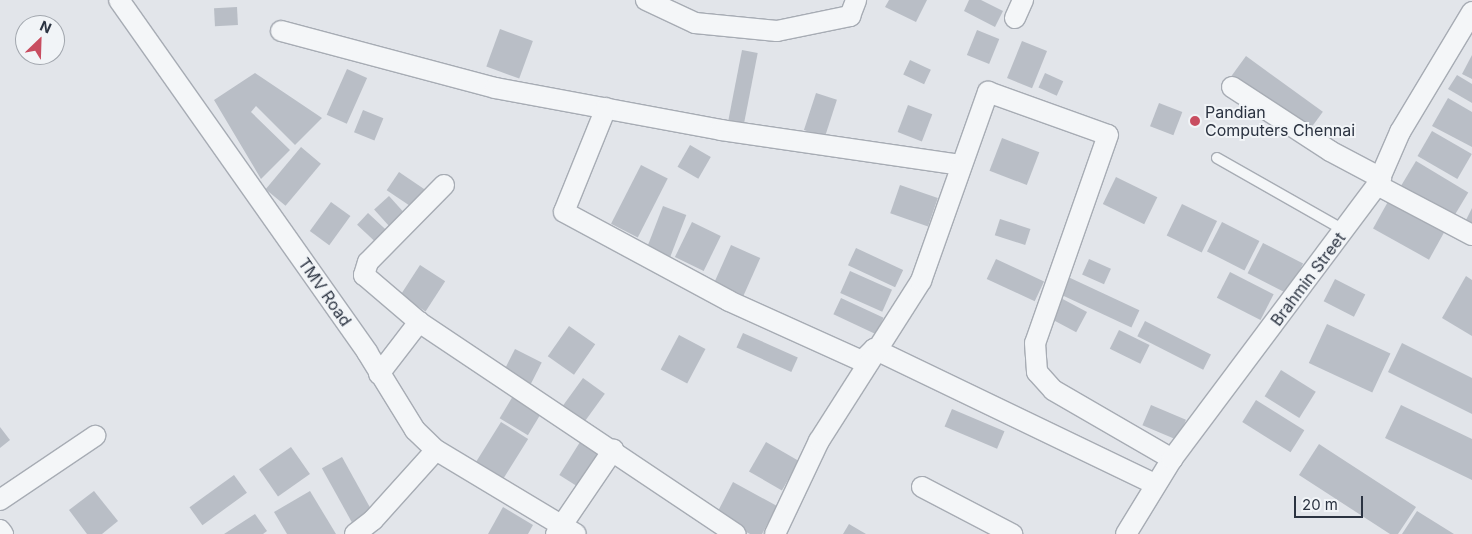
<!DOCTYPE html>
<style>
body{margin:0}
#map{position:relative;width:1472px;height:534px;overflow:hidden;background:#e2e5ea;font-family:Inter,sans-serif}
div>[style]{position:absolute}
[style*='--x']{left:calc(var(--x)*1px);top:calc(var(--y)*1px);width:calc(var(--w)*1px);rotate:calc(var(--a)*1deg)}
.building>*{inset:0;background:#b9bec6;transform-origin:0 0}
.roads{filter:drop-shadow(1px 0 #a7acb4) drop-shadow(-1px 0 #a7acb4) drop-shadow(0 1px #a7acb4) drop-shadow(0 -1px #a7acb4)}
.service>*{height:10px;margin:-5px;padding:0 5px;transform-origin:5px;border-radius:5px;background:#f4f6f8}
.minor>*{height:20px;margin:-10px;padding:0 10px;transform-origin:10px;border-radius:10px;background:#f4f6f8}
.dots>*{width:14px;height:14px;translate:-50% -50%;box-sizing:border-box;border:2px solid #f1f4f7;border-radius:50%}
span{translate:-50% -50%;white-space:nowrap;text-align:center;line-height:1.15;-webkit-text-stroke:4px #f1f4f7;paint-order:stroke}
.poi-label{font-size:16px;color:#2b3341}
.left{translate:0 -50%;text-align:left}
.street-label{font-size:16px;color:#2b3341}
.north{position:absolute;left:15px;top:15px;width:50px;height:50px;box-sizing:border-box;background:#f1f4f7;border:1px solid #a2a7ae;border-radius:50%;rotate:24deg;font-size:14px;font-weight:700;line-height:20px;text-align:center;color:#2b3341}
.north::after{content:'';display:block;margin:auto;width:18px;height:22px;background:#c84d60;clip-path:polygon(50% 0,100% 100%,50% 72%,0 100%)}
.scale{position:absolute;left:1294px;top:496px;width:69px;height:22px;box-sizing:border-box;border:2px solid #2b3341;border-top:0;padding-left:6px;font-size:15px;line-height:18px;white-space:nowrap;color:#2b3341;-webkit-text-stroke:4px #f1f4f7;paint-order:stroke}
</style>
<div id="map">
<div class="building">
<i style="clip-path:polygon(889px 0,927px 0,916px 22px,885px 7px)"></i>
<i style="clip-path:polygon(969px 0,981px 0,1003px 11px,995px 27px,964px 11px)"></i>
<i style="left:237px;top:7px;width:18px;height:23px;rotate:87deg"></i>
<i style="left:500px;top:29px;width:35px;height:40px;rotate:20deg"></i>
<i style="left:977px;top:30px;width:24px;height:27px;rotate:22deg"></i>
<i style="left:1022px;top:41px;width:27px;height:40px;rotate:22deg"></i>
<i style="left:742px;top:50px;width:16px;height:73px;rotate:11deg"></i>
<i style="clip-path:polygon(1472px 55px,1472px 79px,1462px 74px)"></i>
<i style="left:1246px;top:56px;width:95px;height:26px;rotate:36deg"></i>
<i style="left:910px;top:60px;width:23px;height:16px;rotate:25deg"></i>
<i style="left:347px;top:69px;width:22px;height:50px;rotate:24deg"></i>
<i style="clip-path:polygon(255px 73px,322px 118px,295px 145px,256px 106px,251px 112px,290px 150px,261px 179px,214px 100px)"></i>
<i style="left:1045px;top:73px;width:20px;height:16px;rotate:24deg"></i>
<i style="clip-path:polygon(1457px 75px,1472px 84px,1472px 103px,1448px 89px)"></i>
<i style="left:816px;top:93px;width:22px;height:39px;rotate:18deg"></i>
<i style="clip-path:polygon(1448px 98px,1472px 112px,1472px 147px,1432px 126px)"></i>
<i style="left:1159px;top:103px;width:25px;height:25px;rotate:21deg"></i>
<i style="left:908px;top:105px;width:26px;height:29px;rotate:21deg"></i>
<i style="left:363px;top:110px;width:22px;height:24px;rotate:22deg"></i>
<i style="left:1432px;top:131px;width:46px;height:29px;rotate:30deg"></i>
<i style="left:1002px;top:138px;width:40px;height:35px;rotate:21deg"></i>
<i style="left:690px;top:145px;width:24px;height:25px;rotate:30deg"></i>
<i style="left:301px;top:147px;width:26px;height:55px;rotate:40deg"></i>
<i style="left:1416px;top:161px;width:61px;height:29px;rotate:31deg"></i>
<i style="left:641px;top:165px;width:30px;height:66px;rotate:27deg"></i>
<i style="left:399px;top:172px;width:36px;height:22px;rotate:34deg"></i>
<i style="left:1116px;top:177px;width:46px;height:30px;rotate:26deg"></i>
<i style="left:900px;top:185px;width:40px;height:30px;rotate:19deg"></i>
<i style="left:389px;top:196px;width:27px;height:20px;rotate:48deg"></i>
<i style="left:1390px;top:198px;width:64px;height:35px;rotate:29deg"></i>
<i style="left:331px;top:202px;width:24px;height:36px;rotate:36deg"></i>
<i style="left:1182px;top:204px;width:39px;height:35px;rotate:26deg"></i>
<i style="left:663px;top:206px;width:25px;height:45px;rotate:21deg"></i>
<i style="clip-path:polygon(1472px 208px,1472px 228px,1464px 224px)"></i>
<i style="left:368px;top:213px;width:34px;height:16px;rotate:43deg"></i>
<i style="left:1000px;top:219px;width:32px;height:17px;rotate:18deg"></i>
<i style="left:692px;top:222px;width:32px;height:39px;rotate:26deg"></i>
<i style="left:1222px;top:222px;width:42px;height:33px;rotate:27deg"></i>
<i style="left:1263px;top:243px;width:45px;height:34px;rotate:27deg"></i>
<i style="left:731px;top:245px;width:32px;height:41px;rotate:24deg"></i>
<i style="left:856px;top:248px;width:52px;height:19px;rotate:25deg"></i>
<i style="left:996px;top:259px;width:53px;height:22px;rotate:25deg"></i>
<i style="left:1089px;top:259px;width:24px;height:17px;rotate:24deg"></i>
<i style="left:420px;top:265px;width:30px;height:36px;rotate:33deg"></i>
<i style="left:850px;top:271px;width:46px;height:24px;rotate:24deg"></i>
<i style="left:1230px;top:272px;width:49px;height:29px;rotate:27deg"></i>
<i style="left:1066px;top:276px;width:81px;height:19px;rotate:25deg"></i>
<i style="clip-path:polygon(1466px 276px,1472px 280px,1472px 336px,1442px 318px)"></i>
<i style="left:1335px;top:279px;width:34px;height:25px;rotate:27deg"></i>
<i style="left:1057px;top:296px;width:34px;height:23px;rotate:28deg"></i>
<i style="left:841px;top:298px;width:47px;height:18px;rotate:25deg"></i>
<i style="left:1145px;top:321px;width:74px;height:17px;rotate:27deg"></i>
<i style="left:1327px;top:324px;width:70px;height:43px;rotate:25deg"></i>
<i style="left:569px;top:326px;width:32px;height:37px;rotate:35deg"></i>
<i style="left:1119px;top:330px;width:34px;height:21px;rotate:26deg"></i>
<i style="left:743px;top:333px;width:60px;height:16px;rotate:24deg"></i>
<i style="left:679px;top:335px;width:30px;height:39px;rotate:28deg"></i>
<i style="clip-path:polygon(1402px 343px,1472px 378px,1472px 414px,1388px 372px)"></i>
<i style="left:515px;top:349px;width:30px;height:24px;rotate:27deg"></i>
<i style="left:1281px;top:370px;width:41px;height:31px;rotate:32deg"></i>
<i style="left:583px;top:378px;width:27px;height:42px;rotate:36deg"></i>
<i style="left:513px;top:396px;width:33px;height:26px;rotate:31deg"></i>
<i style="left:1256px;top:400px;width:57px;height:26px;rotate:32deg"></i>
<i style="left:1151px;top:405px;width:38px;height:22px;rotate:23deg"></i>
<i style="clip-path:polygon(1401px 405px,1472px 439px,1472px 480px,1385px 438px)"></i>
<i style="left:952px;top:409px;width:57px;height:19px;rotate:23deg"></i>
<i style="left:501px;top:422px;width:32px;height:53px;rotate:32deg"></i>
<i style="clip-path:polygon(0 427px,10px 440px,0 448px)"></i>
<i style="left:580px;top:442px;width:28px;height:39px;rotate:32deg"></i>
<i style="left:766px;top:442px;width:38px;height:34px;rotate:30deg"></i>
<i style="clip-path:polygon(1319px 444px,1416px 507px,1398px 534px,1390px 534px,1299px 475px)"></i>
<i style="left:291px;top:447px;width:33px;height:39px;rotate:55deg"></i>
<i style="left:342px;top:457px;width:66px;height:23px;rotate:61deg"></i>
<i style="left:234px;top:475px;width:22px;height:55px;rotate:54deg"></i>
<i style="clip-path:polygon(733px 482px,777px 506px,762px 534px,750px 534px,716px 515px)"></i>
<i style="clip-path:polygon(94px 491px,118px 521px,102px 534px,87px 534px,69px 510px)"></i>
<i style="clip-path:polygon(310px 491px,336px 534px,287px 534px,274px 512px)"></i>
<i style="clip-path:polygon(503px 507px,533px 525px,528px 534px,488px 534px)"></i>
<i style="clip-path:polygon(1417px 511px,1454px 534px,1402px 534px)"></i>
<i style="clip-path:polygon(255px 514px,267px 531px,263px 534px,224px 534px)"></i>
<i style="clip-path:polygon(849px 524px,866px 534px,843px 534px)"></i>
</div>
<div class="roads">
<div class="service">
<i style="--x:1217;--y:158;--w:146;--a:29.6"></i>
</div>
<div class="minor">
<i style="--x:119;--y:0;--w:431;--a:54.8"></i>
<i style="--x:367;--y:352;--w:92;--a:58.4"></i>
<i style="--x:415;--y:430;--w:29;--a:44"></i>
<i style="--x:436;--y:450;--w:163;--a:31"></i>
<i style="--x:646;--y:0;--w:54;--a:25.1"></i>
<i style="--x:695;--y:23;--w:82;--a:5.6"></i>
<i style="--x:777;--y:31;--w:75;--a:-11.6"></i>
<i style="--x:850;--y:16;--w:17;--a:-69"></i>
<i style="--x:1015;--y:18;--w:20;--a:-66"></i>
<i style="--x:281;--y:31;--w:221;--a:14.9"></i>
<i style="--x:495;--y:88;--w:230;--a:10.5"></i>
<i style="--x:721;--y:130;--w:242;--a:8.3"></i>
<i style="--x:1232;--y:87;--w:117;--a:33.1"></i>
<i style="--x:1330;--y:151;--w:58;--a:27.9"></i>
<i style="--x:606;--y:108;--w:112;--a:112"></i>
<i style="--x:564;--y:212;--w:187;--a:28.3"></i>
<i style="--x:729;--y:301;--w:146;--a:24.3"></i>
<i style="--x:862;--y:361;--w:17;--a:-45"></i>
<i style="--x:874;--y:349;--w:312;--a:25.7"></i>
<i style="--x:444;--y:185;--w:108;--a:134.6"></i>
<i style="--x:368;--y:262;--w:14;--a:107"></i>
<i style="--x:364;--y:275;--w:72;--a:40.5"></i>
<i style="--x:419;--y:322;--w:381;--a:33.8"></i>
<i style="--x:1377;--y:185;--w:107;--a:27.8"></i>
<i style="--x:379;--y:374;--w:66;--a:-52.4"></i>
<i style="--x:922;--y:487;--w:102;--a:27.6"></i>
<i style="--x:0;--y:500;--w:115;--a:-34"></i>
<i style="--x:0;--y:530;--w:5;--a:53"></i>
<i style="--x:355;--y:534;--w:23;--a:-38"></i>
<i style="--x:373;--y:520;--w:94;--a:-48"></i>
<i style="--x:556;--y:534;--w:102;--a:-55.8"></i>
<i style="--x:775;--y:534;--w:103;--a:-64.7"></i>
<i style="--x:819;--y:441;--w:190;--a:-57.5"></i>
<i style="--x:921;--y:281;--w:201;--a:-70.5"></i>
<i style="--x:988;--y:92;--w:127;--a:19.7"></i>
<i style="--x:1108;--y:135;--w:220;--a:109.3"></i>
<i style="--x:1035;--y:343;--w:29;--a:86"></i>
<i style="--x:1037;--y:372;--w:24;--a:48"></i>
<i style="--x:1053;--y:390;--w:138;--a:30.1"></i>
<i style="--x:1126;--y:534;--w:88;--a:-58.5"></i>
<i style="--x:1172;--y:459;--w:342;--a:-53.2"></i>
<i style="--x:1377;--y:185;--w:58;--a:-66.5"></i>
<i style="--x:1400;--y:132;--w:140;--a:-59"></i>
</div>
</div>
<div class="dots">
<i style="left:1195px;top:121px;background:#c84d60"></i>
</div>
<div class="poi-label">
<span class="left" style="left:1205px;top:121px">Pandian<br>Computers Chennai</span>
</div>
<div class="street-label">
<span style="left:1308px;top:279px;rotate:-53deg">Brahmin Street</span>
<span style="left:325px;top:292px;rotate:55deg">TMV Road</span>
</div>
<div class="north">N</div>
<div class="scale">20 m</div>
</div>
